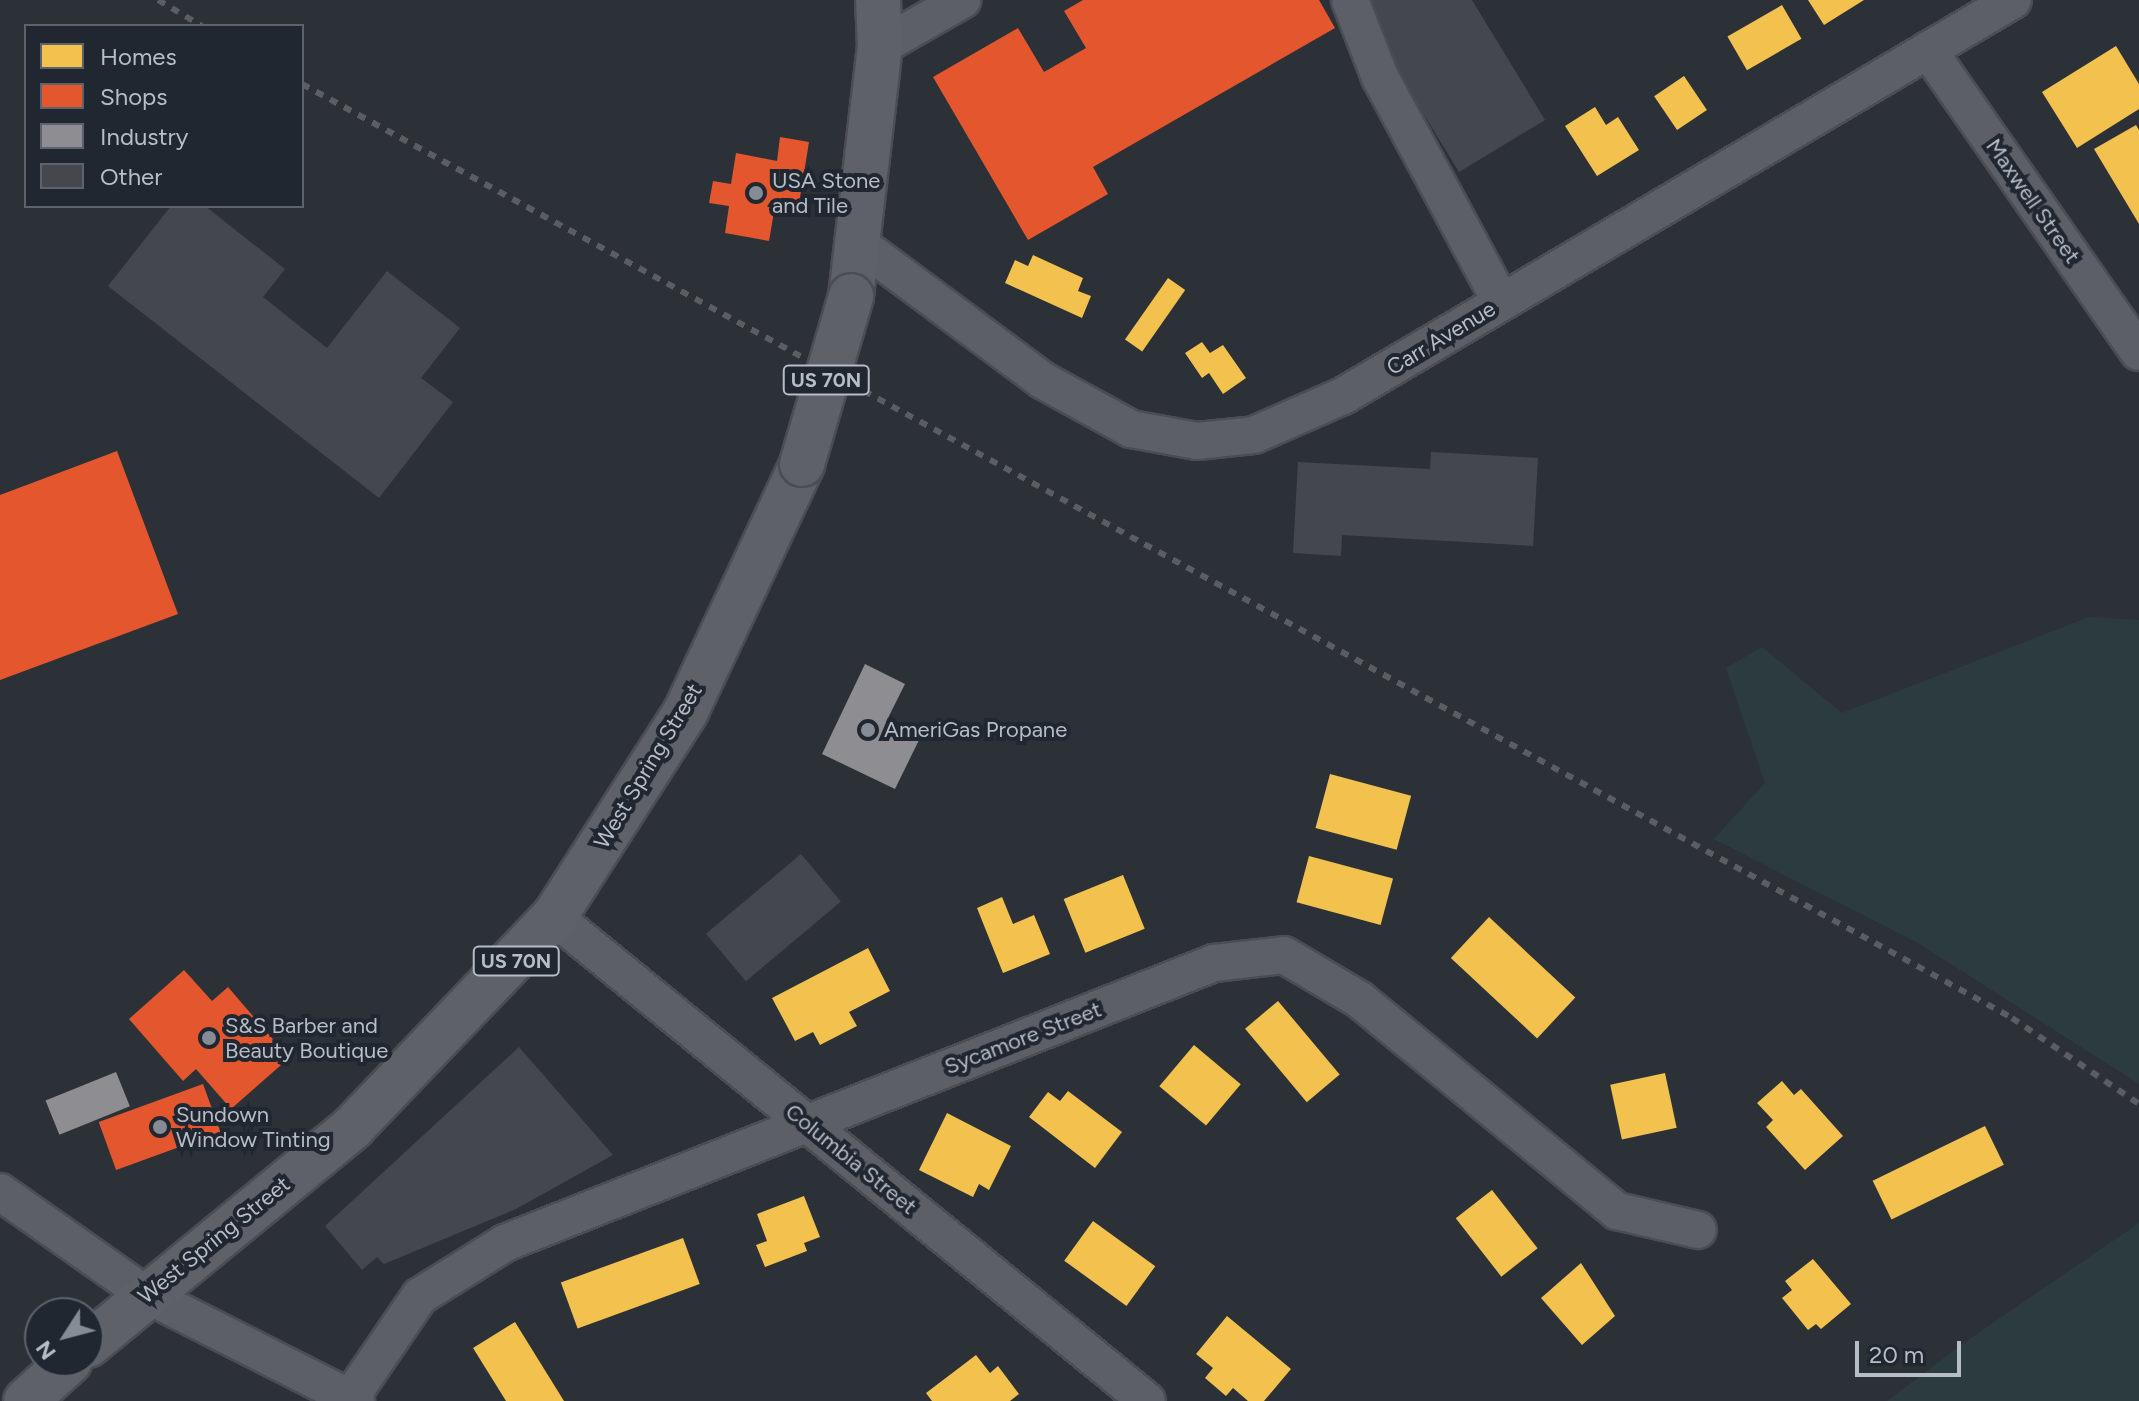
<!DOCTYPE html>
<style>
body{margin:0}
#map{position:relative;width:2139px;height:1401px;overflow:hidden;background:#2c3137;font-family:Figtree,sans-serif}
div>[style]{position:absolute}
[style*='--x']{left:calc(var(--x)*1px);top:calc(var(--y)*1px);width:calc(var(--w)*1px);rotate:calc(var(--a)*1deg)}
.green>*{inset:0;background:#2c3c3e}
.homes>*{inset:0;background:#f2c14e;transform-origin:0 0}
.shops>*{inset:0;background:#e4572e;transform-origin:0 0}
.industry>*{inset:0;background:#8d8d92;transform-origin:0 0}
.building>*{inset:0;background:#44484e;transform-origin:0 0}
.roads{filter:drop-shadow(2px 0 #4a4d52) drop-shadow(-2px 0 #4a4d52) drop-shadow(0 2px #4a4d52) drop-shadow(0 -2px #4a4d52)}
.minor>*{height:36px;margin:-18px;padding:0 18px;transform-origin:18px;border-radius:18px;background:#5c5f65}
.major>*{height:44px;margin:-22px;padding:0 22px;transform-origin:22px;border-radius:22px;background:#5e6167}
.rail>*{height:6px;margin-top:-3px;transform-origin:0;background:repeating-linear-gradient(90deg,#5a5e63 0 8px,transparent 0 16px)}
.bridges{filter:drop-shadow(2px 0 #4a4d54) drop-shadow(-2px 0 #4a4d54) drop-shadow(0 2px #4a4d54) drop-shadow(0 -2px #4a4d54)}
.major-bridge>*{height:44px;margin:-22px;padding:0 22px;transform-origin:22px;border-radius:22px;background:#5e6167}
.dots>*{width:22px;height:22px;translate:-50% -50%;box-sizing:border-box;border:4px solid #202731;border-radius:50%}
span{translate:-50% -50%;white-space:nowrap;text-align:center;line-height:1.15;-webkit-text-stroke:8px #202731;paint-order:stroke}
.shield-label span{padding:2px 6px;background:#202731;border:2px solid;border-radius:6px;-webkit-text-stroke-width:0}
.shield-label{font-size:20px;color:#b7bdc7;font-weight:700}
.poi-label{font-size:22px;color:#b7bdc7}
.left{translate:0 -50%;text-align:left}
.street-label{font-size:22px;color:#b7bdc7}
.legend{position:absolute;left:24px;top:24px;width:280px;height:184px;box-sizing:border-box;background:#202731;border:2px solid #5c636d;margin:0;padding:10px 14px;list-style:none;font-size:24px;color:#b7bdc7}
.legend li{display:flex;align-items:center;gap:16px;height:40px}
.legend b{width:40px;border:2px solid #5c636d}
.north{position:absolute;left:24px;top:1297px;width:80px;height:80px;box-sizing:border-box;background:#202731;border:2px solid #5c636d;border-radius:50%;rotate:234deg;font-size:22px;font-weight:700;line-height:32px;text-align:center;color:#b7bdc7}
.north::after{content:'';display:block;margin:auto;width:28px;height:36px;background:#868c95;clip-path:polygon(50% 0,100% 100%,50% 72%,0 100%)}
.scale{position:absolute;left:1855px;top:1341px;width:106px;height:36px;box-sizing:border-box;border:4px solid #b7bdc7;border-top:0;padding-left:10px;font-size:24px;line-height:28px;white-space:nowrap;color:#b7bdc7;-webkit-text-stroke:6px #202731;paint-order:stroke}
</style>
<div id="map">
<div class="green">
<i style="clip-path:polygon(2089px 617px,2139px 620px,2139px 1084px,1918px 943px,1714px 839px,1765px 783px,1726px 668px,1762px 647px,1842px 713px)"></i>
<i style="clip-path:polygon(2139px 1223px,2139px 1401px,1887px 1401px,1968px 1340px)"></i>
</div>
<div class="homes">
<i style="clip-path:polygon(1808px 0,1864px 0,1824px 25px)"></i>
<i style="left:1782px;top:5px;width:39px;height:63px;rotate:60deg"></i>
<i style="clip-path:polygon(2116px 46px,2139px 84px,2139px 109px,2077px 148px,2042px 92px)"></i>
<i style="left:1684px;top:76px;width:41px;height:36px;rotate:56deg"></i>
<i style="clip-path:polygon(1595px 107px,1606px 125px,1618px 117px,1639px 150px,1597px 176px,1565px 126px)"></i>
<i style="clip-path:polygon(2136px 125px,2139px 130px,2139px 224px,2094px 149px)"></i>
<i style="clip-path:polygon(1033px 255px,1083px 278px,1078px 291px,1091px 296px,1082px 318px,1005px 283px,1015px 260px,1028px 266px)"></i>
<i style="left:1168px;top:278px;width:21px;height:75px;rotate:35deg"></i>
<i style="clip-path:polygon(1202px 342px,1210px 353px,1223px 345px,1246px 378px,1223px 394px,1209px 373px,1202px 378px,1185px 353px)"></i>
<i style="left:1330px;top:774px;width:84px;height:56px;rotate:15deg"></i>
<i style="left:1309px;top:856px;width:87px;height:48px;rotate:15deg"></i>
<i style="left:1123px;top:875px;width:58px;height:64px;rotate:68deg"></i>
<i style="clip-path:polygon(1002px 897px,1013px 924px,1034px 915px,1050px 954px,1003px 973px,977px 908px)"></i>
<i style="left:1489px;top:917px;width:118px;height:56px;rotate:43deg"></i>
<i style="clip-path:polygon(868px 948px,890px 991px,849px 1012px,857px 1026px,820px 1045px,813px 1032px,795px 1041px,772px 998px)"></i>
<i style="left:1278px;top:1001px;width:96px;height:43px;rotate:50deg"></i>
<i style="left:1194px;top:1045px;width:61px;height:54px;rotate:40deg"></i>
<i style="left:1665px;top:1073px;width:56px;height:56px;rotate:78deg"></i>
<i style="clip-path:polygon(1782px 1081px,1794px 1095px,1801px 1089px,1843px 1136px,1805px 1170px,1766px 1127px,1773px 1120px,1757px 1103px)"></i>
<i style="clip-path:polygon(1068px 1091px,1122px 1132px,1095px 1168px,1029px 1117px,1048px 1092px,1060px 1101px)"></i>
<i style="clip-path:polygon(947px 1113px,1011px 1146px,989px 1190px,979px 1184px,973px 1197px,919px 1170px)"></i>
<i style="left:1985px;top:1126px;width:43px;height:125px;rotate:64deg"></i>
<i style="left:1492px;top:1190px;width:74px;height:46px;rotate:52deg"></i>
<i style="clip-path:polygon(804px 1196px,820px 1237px,804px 1243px,807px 1251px,765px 1267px,756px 1245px,767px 1241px,757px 1214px)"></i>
<i style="left:1093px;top:1221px;width:77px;height:49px;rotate:36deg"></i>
<i style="left:683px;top:1238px;width:49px;height:130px;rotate:70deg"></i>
<i style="clip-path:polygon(1813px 1259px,1851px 1304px,1821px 1329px,1816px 1324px,1808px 1330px,1782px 1298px,1792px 1290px,1785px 1281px)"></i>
<i style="clip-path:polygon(1581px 1263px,1615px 1316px,1582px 1345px,1541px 1298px)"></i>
<i style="clip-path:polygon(1227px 1316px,1291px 1369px,1264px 1401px,1248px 1401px,1233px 1388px,1226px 1396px,1205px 1378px,1213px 1368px,1196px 1354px)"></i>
<i style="clip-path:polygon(515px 1322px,564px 1401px,506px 1401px,473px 1348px)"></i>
<i style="clip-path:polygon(976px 1355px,990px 1373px,998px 1366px,1019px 1394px,1010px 1401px,932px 1401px,926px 1393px)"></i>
</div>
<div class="shops">
<i style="clip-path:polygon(1083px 0,1319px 0,1335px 28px,1093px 167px,1108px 194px,1028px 240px,933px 77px,1018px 28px,1044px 72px,1086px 48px,1064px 11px)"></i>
<i style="clip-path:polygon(780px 137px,809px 142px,797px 216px,774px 212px,769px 241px,725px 233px,729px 206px,709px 203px,713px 181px,731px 184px,736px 153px,777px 161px)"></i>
<i style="clip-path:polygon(117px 451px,178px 614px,0 680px,0 495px)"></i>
<i style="clip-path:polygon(184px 970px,212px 1001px,228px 987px,289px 1058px,231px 1109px,196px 1069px,183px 1081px,129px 1019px)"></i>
<i style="left:203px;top:1084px;width:51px;height:111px;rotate:70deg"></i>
</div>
<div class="industry">
<i style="clip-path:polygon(865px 664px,905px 684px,886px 722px,920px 738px,895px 789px,822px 754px)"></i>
<i style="left:116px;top:1072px;width:37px;height:76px;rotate:68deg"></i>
</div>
<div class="building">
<i style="clip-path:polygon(1354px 0,1472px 0,1545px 120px,1459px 172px)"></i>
<i style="clip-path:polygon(171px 206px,205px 206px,285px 269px,263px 297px,327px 348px,387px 271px,460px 328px,421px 378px,453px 402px,379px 498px,108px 286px)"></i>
<i style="clip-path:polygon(1431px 452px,1538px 458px,1533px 546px,1342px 535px,1341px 556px,1293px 553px,1298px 462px,1430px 469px)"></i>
<i style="left:801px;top:854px;width:62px;height:124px;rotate:50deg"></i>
<i style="clip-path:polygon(519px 1047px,613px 1155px,516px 1209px,384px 1264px,377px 1257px,362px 1270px,325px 1226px)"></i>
</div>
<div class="roads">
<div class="minor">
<i style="--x:1350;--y:0;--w:83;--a:68.7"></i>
<i style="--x:1380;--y:77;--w:255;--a:61.7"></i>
<i style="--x:880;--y:47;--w:95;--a:-29.8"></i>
<i style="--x:1928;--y:50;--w:368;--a:55.1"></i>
<i style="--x:859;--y:244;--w:228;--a:36.6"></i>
<i style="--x:1042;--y:380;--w:102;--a:28.8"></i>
<i style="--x:1131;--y:429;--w:67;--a:10.3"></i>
<i style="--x:1197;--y:441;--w:57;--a:-6"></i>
<i style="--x:1254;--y:435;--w:97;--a:-23.7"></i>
<i style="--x:1343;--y:396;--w:778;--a:-30.58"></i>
<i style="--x:554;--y:917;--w:765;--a:39.22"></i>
<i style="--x:0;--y:1192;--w:177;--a:35.1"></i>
<i style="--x:145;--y:1294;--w:237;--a:26.9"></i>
<i style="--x:351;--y:1397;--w:122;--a:-55.7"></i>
<i style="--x:420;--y:1296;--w:100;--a:-31.9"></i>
<i style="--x:505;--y:1243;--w:762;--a:-21.55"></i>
<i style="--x:1214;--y:963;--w:70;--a:-6.5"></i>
<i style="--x:1284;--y:955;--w:88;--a:30.6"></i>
<i style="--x:1360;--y:1000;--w:333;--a:39.4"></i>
<i style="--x:1617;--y:1211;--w:83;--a:13.2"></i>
</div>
<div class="major">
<i style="--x:851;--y:296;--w:251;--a:-83.4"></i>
<i style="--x:880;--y:47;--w:47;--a:-92.4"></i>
<i style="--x:88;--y:1345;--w:343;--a:-39.4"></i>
<i style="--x:353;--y:1127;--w:291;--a:-46.3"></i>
<i style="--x:554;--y:917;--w:245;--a:-57.3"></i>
<i style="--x:686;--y:711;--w:273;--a:-64.8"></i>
<i style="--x:26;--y:1401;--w:59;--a:-42.3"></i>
</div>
</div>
<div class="rail">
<i style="--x:158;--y:0;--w:51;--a:30.6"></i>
<i style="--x:302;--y:84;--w:1948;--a:28.64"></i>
<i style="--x:2012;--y:1018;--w:153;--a:34.1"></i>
</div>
<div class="bridges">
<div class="major-bridge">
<i style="--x:802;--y:464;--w:175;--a:-73.7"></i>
</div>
</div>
<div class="dots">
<i style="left:756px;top:193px;background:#868c95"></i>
<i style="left:868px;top:730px;background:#868c95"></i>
<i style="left:209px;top:1038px;background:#868c95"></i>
<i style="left:160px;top:1127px;background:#868c95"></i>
</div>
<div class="shield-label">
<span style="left:826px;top:380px">US 70N</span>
<span style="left:516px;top:961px">US 70N</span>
</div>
<div class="poi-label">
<span class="left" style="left:772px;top:193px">USA Stone<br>and Tile</span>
<span class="left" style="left:884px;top:730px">AmeriGas Propane</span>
<span class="left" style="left:225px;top:1038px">S&amp;S Barber and<br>Beauty Boutique</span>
<span class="left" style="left:176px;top:1127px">Sundown<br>Window Tinting</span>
</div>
<div class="street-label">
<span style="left:2033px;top:201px;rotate:55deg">Maxwell Street</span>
<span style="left:1441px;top:338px;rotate:-31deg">Carr Avenue</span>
<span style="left:648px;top:766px;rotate:-59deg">West Spring Street</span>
<span style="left:1023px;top:1038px;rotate:-21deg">Sycamore Street</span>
<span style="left:851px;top:1159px;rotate:39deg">Columbia Street</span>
<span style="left:214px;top:1240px;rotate:-39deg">West Spring Street</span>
</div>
<ul class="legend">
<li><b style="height:22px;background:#f2c14e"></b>Homes</li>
<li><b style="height:22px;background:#e4572e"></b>Shops</li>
<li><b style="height:22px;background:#8d8d92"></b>Industry</li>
<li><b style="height:22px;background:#44484e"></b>Other</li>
</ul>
<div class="north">N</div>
<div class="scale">20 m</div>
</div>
